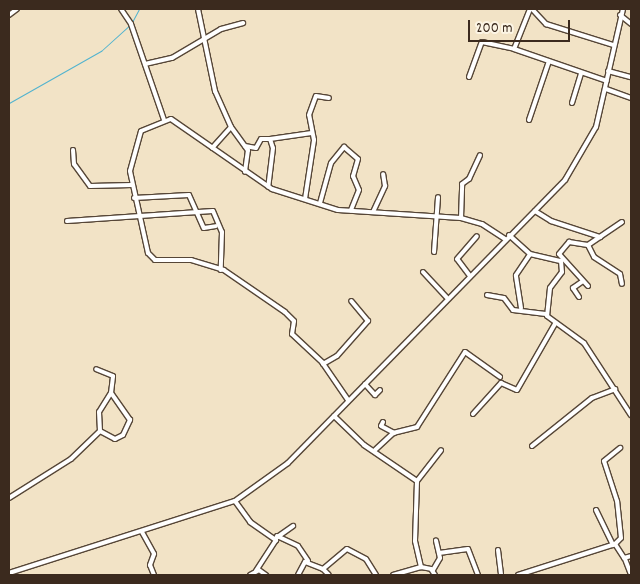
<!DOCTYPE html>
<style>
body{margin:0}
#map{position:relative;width:640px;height:584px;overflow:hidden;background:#f2e3c6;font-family:Dekko,sans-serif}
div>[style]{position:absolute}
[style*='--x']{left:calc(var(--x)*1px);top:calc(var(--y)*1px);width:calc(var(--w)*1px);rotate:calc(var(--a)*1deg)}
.stream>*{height:1px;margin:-0.5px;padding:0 0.5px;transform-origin:0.5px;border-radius:0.5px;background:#51b3cf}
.roads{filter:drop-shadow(1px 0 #564637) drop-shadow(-1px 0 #564637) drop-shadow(0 1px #564637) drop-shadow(0 -1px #564637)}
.street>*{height:4px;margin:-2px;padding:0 2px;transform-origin:2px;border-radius:2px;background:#fff}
span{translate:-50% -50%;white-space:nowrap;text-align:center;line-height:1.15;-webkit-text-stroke:4px #fcf5e5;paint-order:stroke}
.frame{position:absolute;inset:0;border:10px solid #3b2a1e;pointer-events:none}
.scale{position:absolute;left:468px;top:20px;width:102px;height:22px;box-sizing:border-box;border:2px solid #3b2a1e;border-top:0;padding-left:6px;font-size:15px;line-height:18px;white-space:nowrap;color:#3b2a1e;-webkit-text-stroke:4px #fcf5e5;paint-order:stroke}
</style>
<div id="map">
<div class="stream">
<i style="--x:9;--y:103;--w:106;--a:-29.5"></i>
<i style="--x:101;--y:51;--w:40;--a:-42"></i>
<i style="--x:131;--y:24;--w:17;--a:-62"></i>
</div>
<div class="roads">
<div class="street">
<i style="--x:121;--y:9;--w:18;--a:56"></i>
<i style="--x:131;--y:24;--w:102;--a:71"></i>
<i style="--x:198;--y:9;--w:84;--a:78.3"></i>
<i style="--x:215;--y:91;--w:39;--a:66"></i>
<i style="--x:231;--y:127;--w:28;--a:132"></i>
<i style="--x:530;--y:9;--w:43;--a:111.8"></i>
<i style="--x:514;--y:49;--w:98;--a:19"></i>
<i style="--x:532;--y:9;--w:21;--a:47"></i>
<i style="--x:546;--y:24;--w:70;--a:17.4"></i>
<i style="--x:9;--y:15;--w:10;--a:-37"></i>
<i style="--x:620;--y:15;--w:14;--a:39"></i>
<i style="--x:145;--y:64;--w:28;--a:-13"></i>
<i style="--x:172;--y:58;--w:57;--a:-30.6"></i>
<i style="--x:221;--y:29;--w:23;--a:-15"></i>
<i style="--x:608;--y:71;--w:24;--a:15"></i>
<i style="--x:469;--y:77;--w:37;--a:-70"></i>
<i style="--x:482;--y:42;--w:33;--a:12"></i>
<i style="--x:606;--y:89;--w:27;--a:20"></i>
<i style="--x:572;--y:103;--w:31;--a:-73"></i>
<i style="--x:529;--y:120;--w:62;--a:-71.3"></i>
<i style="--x:231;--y:127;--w:29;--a:54"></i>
<i style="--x:248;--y:150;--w:22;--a:98"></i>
<i style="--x:270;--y:139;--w:42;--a:-8.1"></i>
<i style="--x:245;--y:146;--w:11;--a:10"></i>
<i style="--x:256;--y:148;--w:10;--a:-61"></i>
<i style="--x:261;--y:139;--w:9;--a:0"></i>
<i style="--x:270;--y:139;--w:9;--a:72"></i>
<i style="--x:273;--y:148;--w:39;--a:97"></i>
<i style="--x:73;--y:150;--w:14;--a:86"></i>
<i style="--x:74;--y:164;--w:27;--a:54"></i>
<i style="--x:90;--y:186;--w:42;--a:-1.4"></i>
<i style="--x:134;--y:198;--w:55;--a:-3.1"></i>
<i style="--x:189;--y:195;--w:36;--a:66"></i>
<i style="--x:204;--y:228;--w:12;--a:-9"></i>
<i style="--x:305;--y:199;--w:60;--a:-81.3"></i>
<i style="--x:314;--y:140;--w:25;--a:-101"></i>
<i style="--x:309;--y:115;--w:20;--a:-70"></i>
<i style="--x:316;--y:96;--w:13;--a:9"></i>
<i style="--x:320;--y:203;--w:41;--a:-74.6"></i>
<i style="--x:331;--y:163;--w:21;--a:-51"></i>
<i style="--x:344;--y:147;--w:18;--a:41"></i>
<i style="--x:358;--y:159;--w:18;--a:106"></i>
<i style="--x:353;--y:176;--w:15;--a:67"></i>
<i style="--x:359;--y:190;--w:22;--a:112"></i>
<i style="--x:535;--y:211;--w:19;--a:32"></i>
<i style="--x:551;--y:221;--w:52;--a:18.1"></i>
<i style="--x:373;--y:212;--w:29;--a:-65"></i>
<i style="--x:385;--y:186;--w:12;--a:-99"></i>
<i style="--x:461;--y:218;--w:34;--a:-88"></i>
<i style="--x:462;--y:184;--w:9;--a:-36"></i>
<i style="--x:469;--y:179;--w:26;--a:-65"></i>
<i style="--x:67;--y:221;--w:146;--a:-3.9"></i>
<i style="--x:213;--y:211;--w:23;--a:67"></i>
<i style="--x:222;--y:232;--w:38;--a:92"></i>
<i style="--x:509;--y:235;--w:28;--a:42"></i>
<i style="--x:530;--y:254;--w:32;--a:13"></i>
<i style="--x:561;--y:261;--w:11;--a:85"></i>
<i style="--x:562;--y:272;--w:20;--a:127"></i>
<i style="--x:550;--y:288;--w:28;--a:96"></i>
<i style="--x:547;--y:316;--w:46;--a:36.1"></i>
<i style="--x:584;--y:343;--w:86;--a:56.9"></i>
<i style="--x:588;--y:245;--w:13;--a:63"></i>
<i style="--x:594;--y:257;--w:31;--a:33"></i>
<i style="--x:620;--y:274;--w:10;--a:79"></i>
<i style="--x:434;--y:252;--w:55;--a:-85.8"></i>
<i style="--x:423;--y:272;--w:35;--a:47"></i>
<i style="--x:470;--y:276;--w:21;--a:-127"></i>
<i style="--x:457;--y:259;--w:30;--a:-49"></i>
<i style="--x:588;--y:286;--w:43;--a:-132.2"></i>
<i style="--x:559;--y:254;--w:16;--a:-50"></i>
<i style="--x:569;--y:242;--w:19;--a:9"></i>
<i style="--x:588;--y:245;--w:41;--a:-34.1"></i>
<i style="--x:487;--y:295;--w:17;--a:10"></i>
<i style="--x:504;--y:298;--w:15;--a:53"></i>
<i style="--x:513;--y:310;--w:33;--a:7"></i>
<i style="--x:579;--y:297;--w:11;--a:-124"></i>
<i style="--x:573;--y:288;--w:12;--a:-35"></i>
<i style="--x:521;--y:308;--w:33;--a:-99"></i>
<i style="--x:516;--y:275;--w:25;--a:-56"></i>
<i style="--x:323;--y:364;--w:16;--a:-30"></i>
<i style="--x:337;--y:356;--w:47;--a:-48.5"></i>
<i style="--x:368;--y:321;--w:26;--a:-130"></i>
<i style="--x:365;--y:384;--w:15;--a:48"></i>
<i style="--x:375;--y:395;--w:7;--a:-45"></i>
<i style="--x:348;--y:400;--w:46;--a:-124.4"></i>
<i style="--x:322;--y:362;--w:41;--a:-137"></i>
<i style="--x:292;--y:334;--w:13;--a:-81"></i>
<i style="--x:294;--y:321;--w:13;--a:-135"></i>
<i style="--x:285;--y:312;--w:74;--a:-145.5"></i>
<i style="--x:224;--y:270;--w:34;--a:-163"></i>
<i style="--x:191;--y:260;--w:36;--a:180"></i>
<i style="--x:155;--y:260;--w:10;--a:-135"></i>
<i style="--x:148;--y:253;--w:84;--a:-102.4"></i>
<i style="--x:130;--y:171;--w:41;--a:-74.6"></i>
<i style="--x:141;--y:131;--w:32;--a:-22"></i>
<i style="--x:171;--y:119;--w:123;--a:34.7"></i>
<i style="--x:272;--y:189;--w:69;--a:17.7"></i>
<i style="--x:338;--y:210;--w:123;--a:3.7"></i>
<i style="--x:461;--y:218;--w:22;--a:16"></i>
<i style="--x:482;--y:224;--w:27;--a:33"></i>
<i style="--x:473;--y:414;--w:42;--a:-47.9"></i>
<i style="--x:501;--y:383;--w:17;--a:24"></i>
<i style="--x:517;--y:390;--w:76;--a:-60.1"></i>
<i style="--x:334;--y:416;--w:42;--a:44"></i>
<i style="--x:364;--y:445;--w:64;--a:34.2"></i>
<i style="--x:417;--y:481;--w:60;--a:91.9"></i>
<i style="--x:415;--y:541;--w:27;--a:77"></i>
<i style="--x:421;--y:567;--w:10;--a:11"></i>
<i style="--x:431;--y:569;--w:7;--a:56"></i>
<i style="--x:383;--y:422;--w:4;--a:117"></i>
<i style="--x:381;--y:426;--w:15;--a:28"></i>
<i style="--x:100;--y:431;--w:19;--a:-93"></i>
<i style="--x:99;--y:412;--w:22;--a:-58"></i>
<i style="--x:532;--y:446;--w:77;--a:-38.7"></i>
<i style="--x:592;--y:398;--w:25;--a:-21"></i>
<i style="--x:375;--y:450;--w:25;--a:-43"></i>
<i style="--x:393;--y:433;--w:25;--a:-14"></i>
<i style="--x:417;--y:427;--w:89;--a:-57.4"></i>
<i style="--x:465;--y:352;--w:43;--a:35.5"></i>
<i style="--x:417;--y:481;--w:39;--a:-52"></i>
<i style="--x:9;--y:498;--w:73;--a:-32.2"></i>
<i style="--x:71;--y:459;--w:40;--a:-44"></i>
<i style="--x:100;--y:431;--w:17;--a:28"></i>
<i style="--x:115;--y:439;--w:9;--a:-27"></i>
<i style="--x:123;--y:435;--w:17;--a:-65"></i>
<i style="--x:130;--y:420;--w:33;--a:-125"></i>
<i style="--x:111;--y:393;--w:17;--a:-83"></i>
<i style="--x:113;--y:376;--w:18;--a:-158"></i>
<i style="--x:235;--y:501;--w:26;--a:54"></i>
<i style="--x:250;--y:522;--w:32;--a:35"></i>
<i style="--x:276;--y:540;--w:37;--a:123"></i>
<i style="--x:596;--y:510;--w:39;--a:64"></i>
<i style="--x:142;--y:532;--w:25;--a:61"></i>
<i style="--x:154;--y:554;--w:12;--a:110"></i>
<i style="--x:150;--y:565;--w:11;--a:68"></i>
<i style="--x:277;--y:536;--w:23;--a:25"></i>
<i style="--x:298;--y:546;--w:18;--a:56"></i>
<i style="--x:276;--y:538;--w:21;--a:-35"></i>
<i style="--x:615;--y:544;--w:8;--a:-45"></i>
<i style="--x:621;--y:538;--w:37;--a:-96"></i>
<i style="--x:617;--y:501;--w:42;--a:-108"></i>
<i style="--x:604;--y:461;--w:21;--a:-39"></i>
<i style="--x:498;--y:550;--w:25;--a:83"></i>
<i style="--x:439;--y:553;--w:29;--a:-8"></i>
<i style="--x:468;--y:549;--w:28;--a:69"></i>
<i style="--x:625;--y:559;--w:17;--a:69"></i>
<i style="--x:323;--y:569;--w:8;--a:45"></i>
<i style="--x:433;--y:570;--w:14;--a:-60"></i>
<i style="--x:440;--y:558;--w:18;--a:-103"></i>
<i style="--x:9;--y:573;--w:237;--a:-17.7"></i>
<i style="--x:235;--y:501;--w:65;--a:-35.6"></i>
<i style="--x:288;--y:463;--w:396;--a:-45.6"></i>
<i style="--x:565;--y:180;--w:61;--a:-59.7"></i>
<i style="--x:596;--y:127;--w:121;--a:-77.1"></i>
<i style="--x:250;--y:575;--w:10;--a:-29"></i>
<i style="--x:259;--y:570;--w:9;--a:36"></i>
<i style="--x:298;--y:575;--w:15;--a:-62"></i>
<i style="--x:305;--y:562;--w:19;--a:21"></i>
<i style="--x:323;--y:569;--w:31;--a:-40"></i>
<i style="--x:347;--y:549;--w:21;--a:28"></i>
<i style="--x:366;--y:559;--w:19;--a:58"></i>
<i style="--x:393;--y:575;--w:29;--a:-16"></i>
<i style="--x:518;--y:575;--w:102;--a:-17.7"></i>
<i style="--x:615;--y:544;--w:17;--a:57"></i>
<i style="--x:624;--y:558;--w:7;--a:-16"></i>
</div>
</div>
<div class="frame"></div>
<div class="scale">200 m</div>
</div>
